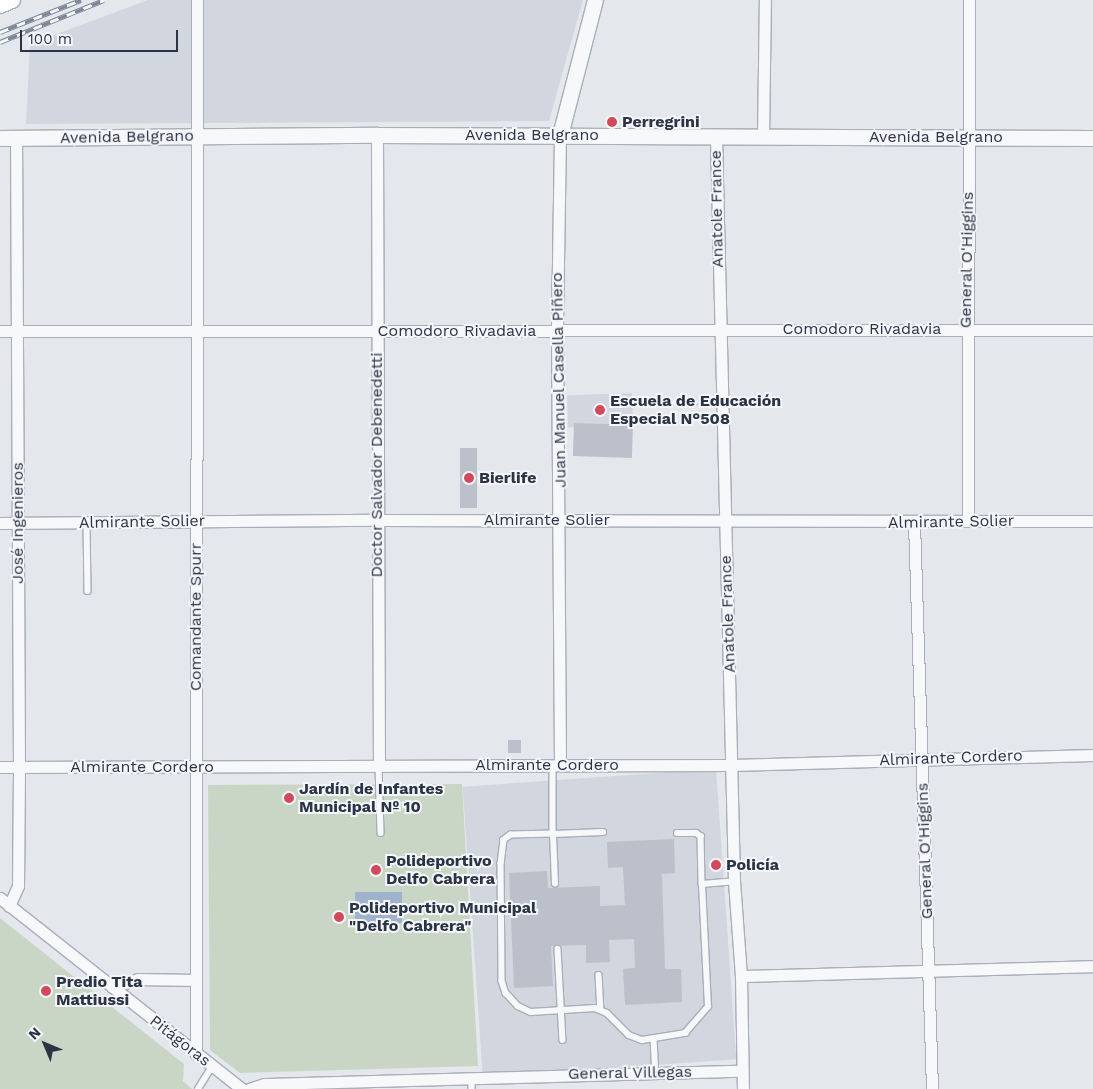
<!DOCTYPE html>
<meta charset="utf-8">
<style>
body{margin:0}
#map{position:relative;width:1093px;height:1089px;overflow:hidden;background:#e4e7ec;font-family:"Work Sans",sans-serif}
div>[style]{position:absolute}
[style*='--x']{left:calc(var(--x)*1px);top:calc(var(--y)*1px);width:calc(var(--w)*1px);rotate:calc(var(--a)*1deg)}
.built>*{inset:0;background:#d2d6de;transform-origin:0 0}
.green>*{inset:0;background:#c9d6c5}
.water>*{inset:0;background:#9fb4cc;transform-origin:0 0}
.building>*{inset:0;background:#bbc0ca;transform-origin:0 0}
.path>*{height:2px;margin-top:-1px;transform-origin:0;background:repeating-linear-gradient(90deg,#c2c5cb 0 4px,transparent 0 8px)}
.roads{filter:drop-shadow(1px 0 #a9aeb7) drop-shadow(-1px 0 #a9aeb7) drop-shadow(0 1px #a9aeb7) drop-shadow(0 -1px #a9aeb7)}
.service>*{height:5.5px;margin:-2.75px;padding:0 2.75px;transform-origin:2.75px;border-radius:2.75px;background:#f7f8fa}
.minor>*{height:11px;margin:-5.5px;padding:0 5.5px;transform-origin:5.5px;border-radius:5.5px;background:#f7f8fa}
.tertiary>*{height:15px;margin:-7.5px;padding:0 7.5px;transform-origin:7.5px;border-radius:7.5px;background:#f7f8fa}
.secondary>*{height:16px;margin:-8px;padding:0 8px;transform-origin:8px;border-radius:8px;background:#fff}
.rail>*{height:5px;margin-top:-2.5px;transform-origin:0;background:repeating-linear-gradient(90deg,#f4f6f9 0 9px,#7d8696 0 18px);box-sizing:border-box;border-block:1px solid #7d8696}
.dots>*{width:14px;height:14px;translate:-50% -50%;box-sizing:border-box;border:2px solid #f4f6f9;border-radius:50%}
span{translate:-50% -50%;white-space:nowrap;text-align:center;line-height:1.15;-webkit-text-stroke:4px #f4f6f9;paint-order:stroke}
.poi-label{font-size:16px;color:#2b3445;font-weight:700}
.left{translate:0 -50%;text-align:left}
.street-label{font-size:16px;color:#2b3445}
.north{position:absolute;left:20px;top:1019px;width:50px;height:50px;-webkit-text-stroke:4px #f4f6f9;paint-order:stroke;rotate:315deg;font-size:14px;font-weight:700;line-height:20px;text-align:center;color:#2b3445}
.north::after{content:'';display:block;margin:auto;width:18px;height:22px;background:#2b3445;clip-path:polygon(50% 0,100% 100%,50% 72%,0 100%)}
.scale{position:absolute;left:20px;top:30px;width:158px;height:22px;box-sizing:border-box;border:2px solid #2b3445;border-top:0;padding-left:6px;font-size:15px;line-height:18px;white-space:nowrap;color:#2b3445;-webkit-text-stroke:4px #f4f6f9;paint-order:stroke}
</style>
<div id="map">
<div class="built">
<i style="clip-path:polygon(148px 0,583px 0,549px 121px,26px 124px,30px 44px)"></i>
<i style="left:632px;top:393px;width:32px;height:65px;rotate:88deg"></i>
<i style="left:716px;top:769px;width:291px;height:254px;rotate:86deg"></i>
</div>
<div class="green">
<i style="clip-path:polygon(462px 784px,478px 1066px,240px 1073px,210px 1050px,208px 785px)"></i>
<i style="clip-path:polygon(0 918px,184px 1064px,183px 1081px,192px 1089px,0 1089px)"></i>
</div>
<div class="water">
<i style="left:355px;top:892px;width:47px;height:31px"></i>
</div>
<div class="building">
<i style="left:633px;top:425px;width:33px;height:59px;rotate:92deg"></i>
<i style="left:460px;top:448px;width:17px;height:60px"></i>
<i style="left:508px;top:740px;width:13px;height:13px"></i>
<i style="clip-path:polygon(674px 839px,675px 873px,662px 874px,665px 969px,681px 969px,682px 1002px,625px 1005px,623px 969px,635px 968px,634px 939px,609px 940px,610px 962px,586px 963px,586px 945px,551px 946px,553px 986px,514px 988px,509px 873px,547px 871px,548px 888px,600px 886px,600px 906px,625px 905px,623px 867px,608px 868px,607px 842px)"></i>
</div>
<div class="path">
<i style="--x:638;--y:406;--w:75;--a:-1.5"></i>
</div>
<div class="roads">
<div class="service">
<i style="--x:87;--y:522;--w:69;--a:89.2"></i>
<i style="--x:553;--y:765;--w:69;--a:90"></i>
<i style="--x:553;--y:834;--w:42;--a:178.6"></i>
<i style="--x:511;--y:835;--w:9;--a:144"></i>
<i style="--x:504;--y:840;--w:23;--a:97"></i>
<i style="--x:501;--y:863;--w:118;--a:89.5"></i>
<i style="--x:502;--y:981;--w:13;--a:72"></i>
<i style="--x:506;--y:993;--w:18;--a:47"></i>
<i style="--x:518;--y:1006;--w:14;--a:25"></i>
<i style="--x:531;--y:1012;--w:64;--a:-3.6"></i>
<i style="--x:595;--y:1008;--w:13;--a:23"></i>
<i style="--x:607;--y:1013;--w:31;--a:45"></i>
<i style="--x:629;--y:1035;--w:14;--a:21"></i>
<i style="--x:642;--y:1040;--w:44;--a:-9.2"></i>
<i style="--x:685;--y:1033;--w:35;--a:-49"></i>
<i style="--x:708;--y:1007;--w:123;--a:-92.8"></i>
<i style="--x:702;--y:884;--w:32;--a:-5"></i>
<i style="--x:379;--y:766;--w:67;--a:88.3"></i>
<i style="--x:677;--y:833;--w:19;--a:0"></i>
<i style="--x:696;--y:833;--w:6;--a:31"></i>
<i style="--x:701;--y:836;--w:48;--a:88.8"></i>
<i style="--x:555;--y:884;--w:50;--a:-92.3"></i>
<i style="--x:553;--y:834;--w:50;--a:-2.3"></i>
<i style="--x:558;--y:949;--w:91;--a:86.9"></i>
<i style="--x:599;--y:975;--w:35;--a:87"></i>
<i style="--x:654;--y:1039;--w:33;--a:87"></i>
<i style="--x:472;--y:1078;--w:11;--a:90"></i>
<i style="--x:198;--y:1089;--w:26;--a:-58"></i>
</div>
<div class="minor">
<i style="--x:377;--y:135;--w:631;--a:89.82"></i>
<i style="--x:560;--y:135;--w:196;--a:90.9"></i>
<i style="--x:557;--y:331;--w:434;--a:89.6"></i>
<i style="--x:763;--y:137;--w:137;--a:-89.2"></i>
<i style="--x:716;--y:138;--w:743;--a:88.61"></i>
<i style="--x:734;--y:881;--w:95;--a:85.8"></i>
<i style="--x:741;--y:976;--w:113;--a:89"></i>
<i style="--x:0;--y:331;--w:1093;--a:-0.05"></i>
<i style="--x:968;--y:521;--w:521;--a:-89.89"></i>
<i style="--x:914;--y:522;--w:567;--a:88.18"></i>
<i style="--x:0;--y:523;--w:377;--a:-0.5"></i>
<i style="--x:377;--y:520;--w:716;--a:0.08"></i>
<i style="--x:0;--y:767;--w:732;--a:-0.16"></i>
<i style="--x:732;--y:765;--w:361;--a:-1.6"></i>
<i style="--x:0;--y:898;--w:308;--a:38.3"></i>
<i style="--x:9;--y:906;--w:22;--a:-66"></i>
<i style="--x:18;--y:886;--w:119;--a:-89.5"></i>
<i style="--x:19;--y:767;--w:629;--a:-90.27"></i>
<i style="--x:741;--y:976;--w:352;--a:-1.6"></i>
<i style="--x:112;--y:987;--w:27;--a:-17"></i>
<i style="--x:138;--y:979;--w:58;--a:1"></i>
<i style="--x:196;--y:1054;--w:1054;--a:-89.95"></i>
<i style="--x:249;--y:1089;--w:16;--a:-18"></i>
<i style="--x:264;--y:1084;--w:478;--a:-1.6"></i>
</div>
<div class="tertiary">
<i style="--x:560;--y:135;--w:139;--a:-75.5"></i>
<i style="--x:0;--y:138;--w:377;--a:-0.5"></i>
<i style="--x:377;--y:135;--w:716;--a:0.24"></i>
</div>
<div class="secondary">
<i style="--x:0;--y:5;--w:13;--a:-23"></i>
</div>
</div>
<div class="rail">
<i style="--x:0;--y:32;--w:87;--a:-21.6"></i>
<i style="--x:0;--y:42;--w:112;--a:-22"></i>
</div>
<div class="dots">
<i style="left:612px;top:122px;background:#d1495b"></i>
<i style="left:600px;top:410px;background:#d1495b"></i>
<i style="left:469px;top:478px;background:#d1495b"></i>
<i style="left:289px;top:798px;background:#d1495b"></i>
<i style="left:716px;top:865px;background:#d1495b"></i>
<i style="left:376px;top:870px;background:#d1495b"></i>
<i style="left:339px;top:917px;background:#d1495b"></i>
<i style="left:46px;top:991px;background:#d1495b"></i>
</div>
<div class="poi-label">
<span class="left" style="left:622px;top:122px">Perregrini</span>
<span class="left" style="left:610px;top:410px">Escuela de Educación<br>Especial N°508</span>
<span class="left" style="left:479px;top:478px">Bierlife</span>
<span class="left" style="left:299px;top:798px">Jardín de Infantes<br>Municipal Nº 10</span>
<span class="left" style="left:386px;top:870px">Polideportivo<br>Delfo Cabrera</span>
<span class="left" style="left:726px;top:865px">Policía</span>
<span class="left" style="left:349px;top:917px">Polideportivo Municipal<br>"Delfo Cabrera"</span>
<span class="left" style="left:56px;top:991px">Predio Tita<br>Mattiussi</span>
</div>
<div class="street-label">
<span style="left:532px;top:135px">Avenida Belgrano</span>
<span style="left:127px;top:137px;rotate:-1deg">Avenida Belgrano</span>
<span style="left:936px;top:137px">Avenida Belgrano</span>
<span style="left:717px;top:209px;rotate:-91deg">Anatole France</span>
<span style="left:967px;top:260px;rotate:-89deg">General O'Higgins</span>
<span style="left:862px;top:329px">Comodoro Rivadavia</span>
<span style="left:457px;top:331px">Comodoro Rivadavia</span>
<span style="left:559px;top:380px;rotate:-91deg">Juan Manuel Casella Piñero</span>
<span style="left:377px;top:465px;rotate:-90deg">Doctor Salvador Debenedetti</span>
<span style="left:547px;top:520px">Almirante Solier</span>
<span style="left:142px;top:522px;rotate:-1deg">Almirante Solier</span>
<span style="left:951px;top:522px;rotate:-1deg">Almirante Solier</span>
<span style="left:18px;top:523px;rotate:-90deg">José Ingenieros</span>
<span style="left:728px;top:614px;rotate:-92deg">Anatole France</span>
<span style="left:196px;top:617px;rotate:-90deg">Comandante Spurr</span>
<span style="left:951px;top:758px;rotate:-2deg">Almirante Cordero</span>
<span style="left:547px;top:765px">Almirante Cordero</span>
<span style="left:142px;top:767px">Almirante Cordero</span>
<span style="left:925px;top:851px;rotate:-92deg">General O'Higgins</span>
<span style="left:180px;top:1041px;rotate:38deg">Pitágoras</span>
<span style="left:630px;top:1073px;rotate:-1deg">General Villegas</span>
</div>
<div class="north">N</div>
<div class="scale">100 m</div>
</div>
